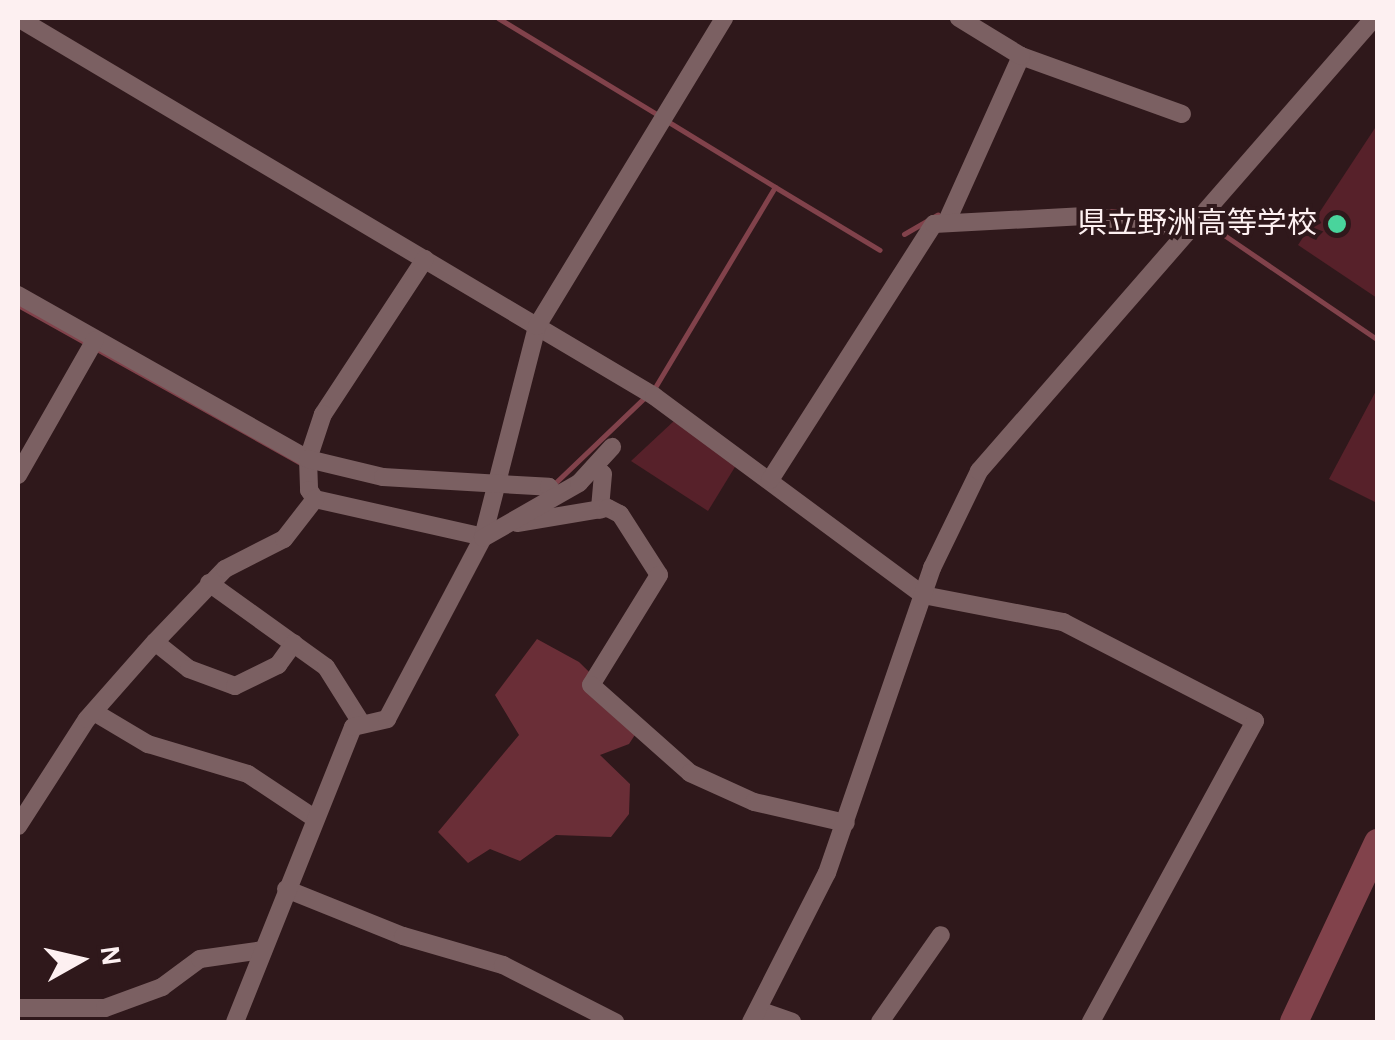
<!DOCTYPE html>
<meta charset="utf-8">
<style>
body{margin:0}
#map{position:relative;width:1395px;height:1040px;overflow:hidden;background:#2f181b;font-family:"Alegreya Sans","Noto Sans JP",sans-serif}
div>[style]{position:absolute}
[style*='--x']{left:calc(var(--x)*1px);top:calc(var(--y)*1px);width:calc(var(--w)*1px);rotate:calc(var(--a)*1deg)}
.green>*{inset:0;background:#57212a}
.forest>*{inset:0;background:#6a2e37}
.stream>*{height:5px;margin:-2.5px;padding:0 2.5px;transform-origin:2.5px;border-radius:2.5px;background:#81424b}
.river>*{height:28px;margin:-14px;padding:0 14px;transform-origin:14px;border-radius:14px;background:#81424b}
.minor>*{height:18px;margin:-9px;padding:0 9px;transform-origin:9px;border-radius:9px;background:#7b6062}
.dots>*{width:28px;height:28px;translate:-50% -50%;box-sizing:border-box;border:5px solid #2f181b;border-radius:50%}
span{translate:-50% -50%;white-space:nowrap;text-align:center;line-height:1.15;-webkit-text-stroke:8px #2f181b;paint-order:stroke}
.poi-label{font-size:30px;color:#fdf0f1}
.right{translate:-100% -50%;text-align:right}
.frame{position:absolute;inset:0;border:20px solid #fdf0f1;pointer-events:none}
.north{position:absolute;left:30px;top:910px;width:100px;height:100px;-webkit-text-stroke:8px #2f181b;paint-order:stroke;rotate:82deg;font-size:28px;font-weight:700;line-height:40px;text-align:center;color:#fdf0f1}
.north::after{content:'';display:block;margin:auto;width:35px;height:45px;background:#fdf0f1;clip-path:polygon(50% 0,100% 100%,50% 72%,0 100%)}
</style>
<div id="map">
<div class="green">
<i style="clip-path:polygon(1377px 125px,1377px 298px,1298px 245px)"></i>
<i style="clip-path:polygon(1377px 389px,1377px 503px,1329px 479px)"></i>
<i style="clip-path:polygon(675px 420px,738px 462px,708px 511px,631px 461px)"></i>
</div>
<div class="forest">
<i style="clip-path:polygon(537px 639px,579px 662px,642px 724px,629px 744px,600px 755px,630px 784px,629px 814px,611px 837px,556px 835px,520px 861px,490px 849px,468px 863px,438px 832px,519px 735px,495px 695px)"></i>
</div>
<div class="stream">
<i style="--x:498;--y:18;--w:187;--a:31.2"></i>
<i style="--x:667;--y:121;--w:127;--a:31.4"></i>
<i style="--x:1111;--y:211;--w:78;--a:5.9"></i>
<i style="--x:1205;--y:222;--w:209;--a:34.3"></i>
<i style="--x:904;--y:234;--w:39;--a:-30"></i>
<i style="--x:18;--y:305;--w:325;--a:29.2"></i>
<i style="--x:654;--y:389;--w:235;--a:-59.1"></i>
<i style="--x:775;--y:187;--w:122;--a:31"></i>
<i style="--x:553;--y:485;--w:129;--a:-43.7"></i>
</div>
<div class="river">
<i style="--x:1294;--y:1022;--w:198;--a:-64.9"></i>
</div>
<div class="minor">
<i style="--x:18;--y:18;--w:740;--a:30.72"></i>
<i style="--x:654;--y:396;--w:335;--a:36.5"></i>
<i style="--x:923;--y:595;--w:143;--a:10.9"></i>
<i style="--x:1063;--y:622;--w:216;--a:27.3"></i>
<i style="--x:1255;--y:721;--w:343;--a:118.6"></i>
<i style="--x:1021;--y:56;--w:171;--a:19.8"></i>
<i style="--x:947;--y:221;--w:181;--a:-65.8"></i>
<i style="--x:1021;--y:56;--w:73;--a:-148.5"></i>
<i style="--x:425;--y:259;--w:186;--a:123.3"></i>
<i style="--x:323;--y:414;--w:47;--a:108.4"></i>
<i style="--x:308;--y:459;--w:31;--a:88"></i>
<i style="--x:309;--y:490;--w:11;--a:56"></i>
<i style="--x:315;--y:499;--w:172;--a:12.7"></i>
<i style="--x:483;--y:537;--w:218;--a:-75.6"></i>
<i style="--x:537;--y:326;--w:360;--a:-58.7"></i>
<i style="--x:18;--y:295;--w:333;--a:29.5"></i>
<i style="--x:308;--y:459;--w:77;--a:13.5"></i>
<i style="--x:383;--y:477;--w:166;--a:3.4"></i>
<i style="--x:549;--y:487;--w:11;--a:52"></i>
<i style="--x:594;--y:467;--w:11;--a:38"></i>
<i style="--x:603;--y:474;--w:36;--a:95"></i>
<i style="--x:18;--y:475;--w:155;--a:-60.3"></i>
<i style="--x:770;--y:480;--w:304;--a:-57.4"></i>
<i style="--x:934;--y:224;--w:151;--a:-3"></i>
<i style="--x:1085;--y:216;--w:107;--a:7"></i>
<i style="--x:517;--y:523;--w:92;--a:-9.4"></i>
<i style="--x:608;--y:508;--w:13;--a:27"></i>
<i style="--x:620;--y:514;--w:72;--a:57.4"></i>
<i style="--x:659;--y:575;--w:129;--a:121.7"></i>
<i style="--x:591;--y:685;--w:132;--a:41.6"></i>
<i style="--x:690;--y:773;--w:70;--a:24.4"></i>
<i style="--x:754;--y:802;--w:94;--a:12.9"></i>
<i style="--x:209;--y:583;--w:144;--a:35.7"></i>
<i style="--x:326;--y:667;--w:64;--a:57.8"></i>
<i style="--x:155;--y:642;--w:43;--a:38.5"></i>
<i style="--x:189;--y:669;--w:49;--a:20.3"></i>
<i style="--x:235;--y:686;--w:48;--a:-26"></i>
<i style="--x:278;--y:665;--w:27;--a:-54"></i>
<i style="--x:94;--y:712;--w:63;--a:30.7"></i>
<i style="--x:148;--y:744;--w:104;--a:16.7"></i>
<i style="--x:248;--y:774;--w:79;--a:33.7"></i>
<i style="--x:18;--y:826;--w:127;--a:-57.2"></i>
<i style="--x:87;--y:719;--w:103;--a:-48.6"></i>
<i style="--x:155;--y:642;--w:101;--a:-46.2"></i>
<i style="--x:225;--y:569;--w:66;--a:-27"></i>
<i style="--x:284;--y:539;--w:51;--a:-52.2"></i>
<i style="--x:286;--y:889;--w:126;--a:21.9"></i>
<i style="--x:403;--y:936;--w:104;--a:16.2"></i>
<i style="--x:503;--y:965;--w:126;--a:27"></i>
<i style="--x:18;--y:1008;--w:87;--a:0"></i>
<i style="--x:105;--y:1008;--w:61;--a:-20.2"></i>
<i style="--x:162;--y:987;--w:47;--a:-36.4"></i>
<i style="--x:200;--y:959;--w:64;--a:-8.1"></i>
<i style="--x:758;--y:1010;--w:36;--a:19"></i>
<i style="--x:235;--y:1022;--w:318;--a:-68.2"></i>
<i style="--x:353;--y:727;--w:35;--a:-13"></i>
<i style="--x:387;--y:719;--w:205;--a:-62.1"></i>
<i style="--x:483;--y:538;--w:111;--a:-29.8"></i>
<i style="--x:579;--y:483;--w:49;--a:-47.5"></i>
<i style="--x:751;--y:1022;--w:167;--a:-63"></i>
<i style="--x:827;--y:873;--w:323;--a:-71"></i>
<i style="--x:932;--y:568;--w:108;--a:-64.1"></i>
<i style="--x:979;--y:471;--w:601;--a:-48.91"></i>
<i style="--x:880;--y:1022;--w:106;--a:-55"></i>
</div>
<div class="dots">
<i style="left:1337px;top:224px;background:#49d49c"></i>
</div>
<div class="poi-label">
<span class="right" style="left:1317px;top:224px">県立野洲高等学校</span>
</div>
<div class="frame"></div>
<div class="north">N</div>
</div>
